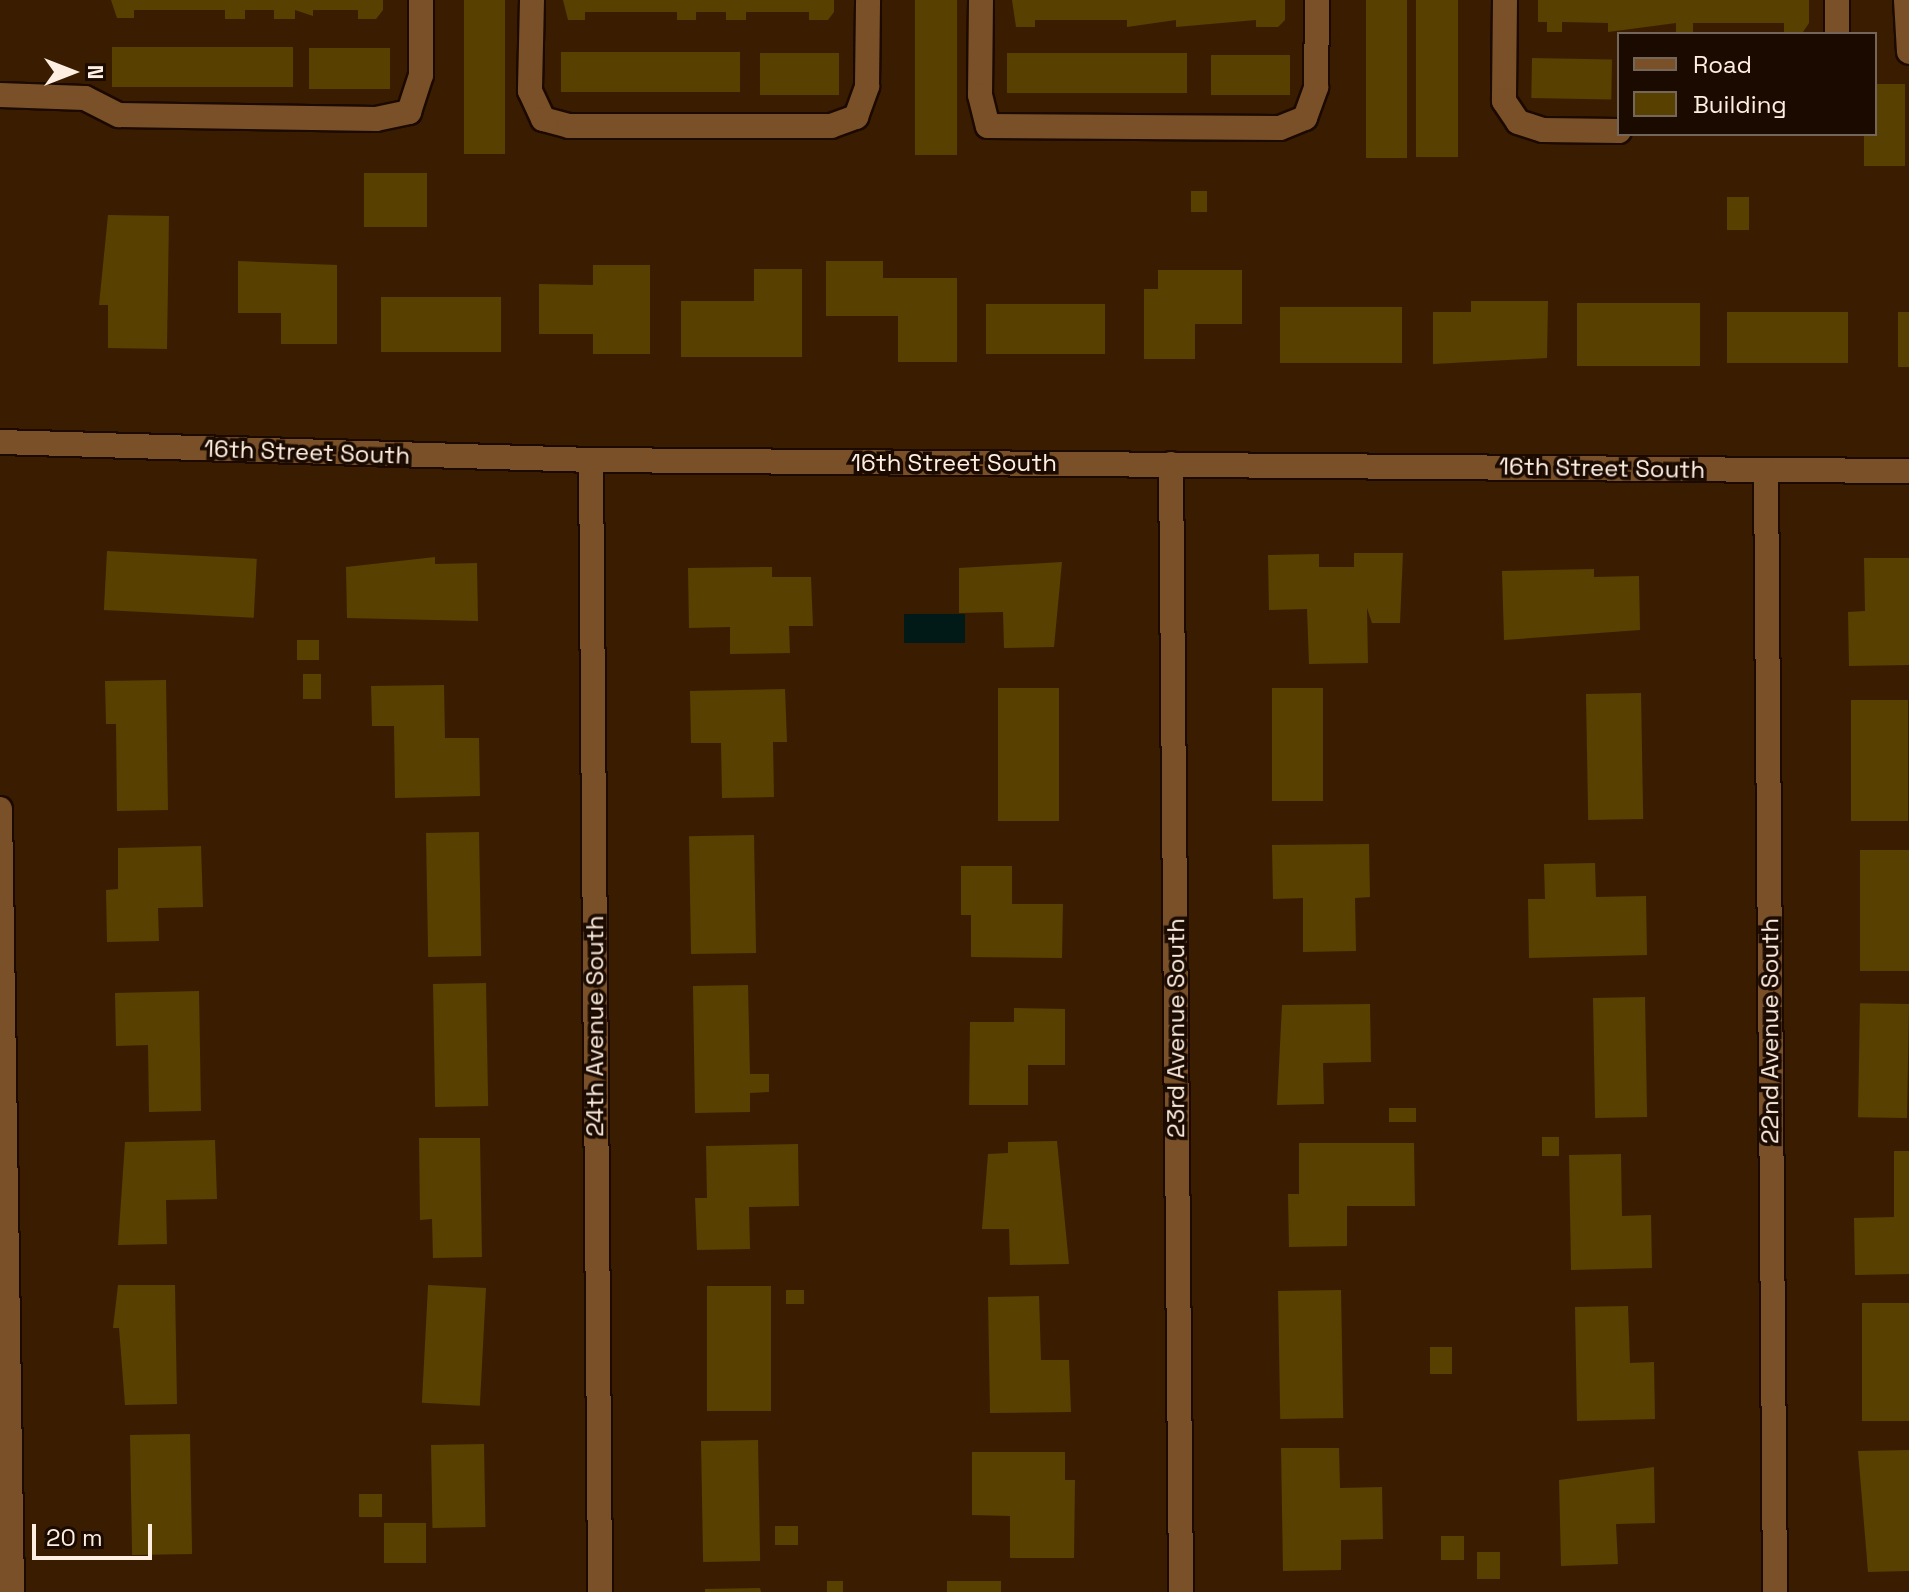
<!DOCTYPE html>
<style>
body{margin:0}
#map{position:relative;width:1909px;height:1592px;overflow:hidden;background:#3a1d00;font-family:"Space Grotesk",sans-serif}
div>[style]{position:absolute}
[style*='--x']{left:calc(var(--x)*1px);top:calc(var(--y)*1px);width:calc(var(--w)*1px);rotate:calc(var(--a)*1deg)}
.water>*{inset:0;background:#011a17;transform-origin:0 0}
.building>*{inset:0;background:#584001;transform-origin:0 0}
.roads{filter:drop-shadow(2px 0 #1c0900) drop-shadow(-2px 0 #1c0900) drop-shadow(0 2px #1c0900) drop-shadow(0 -2px #1c0900)}
.minor>*{height:24px;margin:-12px;padding:0 12px;transform-origin:12px;border-radius:12px;background:#795027}
span{translate:-50% -50%;white-space:nowrap;text-align:center;line-height:1.15;-webkit-text-stroke:7px #1a0a00;paint-order:stroke}
.street-label{font-size:24px;color:#feefe2}
.legend{position:absolute;left:1617px;top:32px;width:260px;height:104px;box-sizing:border-box;background:#1a0a00;border:2px solid #75665a;margin:0;padding:10px 14px;list-style:none;font-size:24px;color:#feefe2}
.legend li{display:flex;align-items:center;gap:16px;height:40px}
.legend b{width:40px;border:2px solid #75665a}
.north{position:absolute;left:32px;top:32px;width:80px;height:80px;-webkit-text-stroke:6px #1a0a00;paint-order:stroke;rotate:90deg;font-size:22px;font-weight:700;line-height:32px;text-align:center;color:#feefe2}
.north::after{content:'';display:block;margin:auto;width:28px;height:36px;background:#feefe2;clip-path:polygon(50% 0,100% 100%,50% 72%,0 100%)}
.scale{position:absolute;left:32px;top:1524px;width:120px;height:36px;box-sizing:border-box;border:4px solid #feefe2;border-top:0;padding-left:10px;font-size:24px;line-height:28px;white-space:nowrap;color:#feefe2;-webkit-text-stroke:6px #1a0a00;paint-order:stroke}
</style>
<div id="map">
<div class="water">
<i style="left:965px;top:614px;width:29px;height:61px;rotate:90deg"></i>
</div>
<div class="building">
<i style="clip-path:polygon(111px 0,383px 0,383px 10px,376px 19px,358px 19px,358px 10px,313px 10px,313px 16px,295px 10px,295px 19px,274px 19px,274px 10px,245px 10px,245px 19px,225px 19px,225px 10px,134px 10px,134px 18px,117px 18px)"></i>
<i style="left:464px;top:0;width:41px;height:154px"></i>
<i style="clip-path:polygon(563px 0,834px 0,834px 12px,828px 20px,809px 20px,809px 12px,746px 12px,746px 20px,726px 20px,726px 12px,696px 12px,696px 20px,677px 20px,677px 12px,585px 12px,585px 20px,568px 20px)"></i>
<i style="left:915px;top:0;width:42px;height:155px"></i>
<i style="clip-path:polygon(1012px 0,1285px 0,1285px 20px,1278px 27px,1256px 27px,1256px 20px,1176px 27px,1176px 20px,1127px 27px,1127px 20px,1035px 20px,1035px 27px,1016px 27px)"></i>
<i style="left:1366px;top:0;width:41px;height:158px"></i>
<i style="left:1416px;top:0;width:42px;height:157px"></i>
<i style="clip-path:polygon(1538px 0,1809px 0,1809px 23px,1803px 32px,1784px 32px,1784px 23px,1693px 23px,1693px 32px,1676px 32px,1676px 23px,1608px 32px,1608px 23px,1562px 22px,1562px 32px,1547px 32px,1547px 22px,1538px 22px)"></i>
<i style="left:112px;top:47px;width:181px;height:40px"></i>
<i style="left:309px;top:48px;width:81px;height:41px"></i>
<i style="left:561px;top:52px;width:179px;height:40px"></i>
<i style="left:760px;top:53px;width:79px;height:42px"></i>
<i style="left:1007px;top:53px;width:180px;height:40px"></i>
<i style="left:1211px;top:55px;width:79px;height:40px"></i>
<i style="left:1532px;top:58px;width:80px;height:40px;rotate:1deg"></i>
<i style="clip-path:polygon(1875px 84px,1905px 84px,1905px 166px,1864px 166px,1864px 134px,1875px 134px)"></i>
<i style="left:364px;top:173px;width:63px;height:54px"></i>
<i style="left:1191px;top:191px;width:16px;height:21px"></i>
<i style="left:1727px;top:197px;width:22px;height:33px"></i>
<i style="clip-path:polygon(108px 215px,169px 216px,167px 349px,108px 348px,108px 305px,99px 305px)"></i>
<i style="clip-path:polygon(238px 261px,337px 265px,337px 344px,281px 344px,281px 313px,238px 313px)"></i>
<i style="clip-path:polygon(826px 261px,883px 261px,883px 278px,957px 278px,957px 362px,898px 362px,898px 316px,826px 316px)"></i>
<i style="clip-path:polygon(593px 265px,650px 265px,650px 354px,593px 354px,593px 334px,539px 334px,539px 284px,593px 285px)"></i>
<i style="clip-path:polygon(754px 269px,802px 269px,802px 357px,681px 357px,681px 301px,754px 301px)"></i>
<i style="clip-path:polygon(1158px 270px,1242px 270px,1242px 324px,1195px 324px,1195px 359px,1144px 359px,1144px 289px,1158px 289px)"></i>
<i style="left:381px;top:297px;width:120px;height:55px"></i>
<i style="clip-path:polygon(1471px 301px,1548px 301px,1547px 358px,1433px 364px,1433px 312px,1471px 312px)"></i>
<i style="left:1577px;top:303px;width:123px;height:63px"></i>
<i style="left:986px;top:304px;width:119px;height:50px"></i>
<i style="left:1280px;top:307px;width:122px;height:56px"></i>
<i style="left:1727px;top:312px;width:121px;height:51px"></i>
<i style="left:1898px;top:312px;width:11px;height:55px"></i>
<i style="left:107px;top:551px;width:150px;height:59px;rotate:3deg"></i>
<i style="clip-path:polygon(1354px 553px,1403px 553px,1400px 623px,1372px 623px,1367px 608px,1368px 663px,1309px 664px,1307px 609px,1269px 610px,1268px 555px,1319px 554px,1319px 567px,1354px 567px)"></i>
<i style="clip-path:polygon(435px 557px,435px 564px,477px 563px,478px 621px,347px 618px,346px 567px)"></i>
<i style="clip-path:polygon(1864px 558px,1909px 558px,1909px 665px,1849px 666px,1848px 612px,1865px 611px)"></i>
<i style="clip-path:polygon(1062px 562px,1054px 647px,1004px 648px,1003px 612px,959px 613px,959px 568px)"></i>
<i style="clip-path:polygon(772px 567px,772px 577px,811px 577px,813px 626px,789px 626px,790px 653px,730px 654px,730px 627px,689px 628px,688px 568px)"></i>
<i style="clip-path:polygon(1594px 569px,1594px 577px,1639px 576px,1640px 630px,1504px 640px,1502px 571px)"></i>
<i style="left:297px;top:640px;width:22px;height:20px"></i>
<i style="left:321px;top:674px;width:25px;height:18px;rotate:90deg"></i>
<i style="clip-path:polygon(166px 680px,168px 810px,117px 811px,116px 724px,106px 724px,105px 681px)"></i>
<i style="clip-path:polygon(444px 685px,445px 738px,479px 738px,480px 796px,395px 798px,394px 726px,372px 726px,371px 686px)"></i>
<i style="left:998px;top:688px;width:61px;height:133px"></i>
<i style="left:1272px;top:688px;width:51px;height:113px"></i>
<i style="clip-path:polygon(785px 689px,787px 742px,773px 742px,774px 797px,722px 798px,721px 743px,691px 743px,690px 691px)"></i>
<i style="left:1641px;top:693px;width:126px;height:55px;rotate:89deg"></i>
<i style="left:1908px;top:700px;width:121px;height:57px;rotate:90deg"></i>
<i style="left:479px;top:832px;width:124px;height:53px;rotate:89deg"></i>
<i style="left:754px;top:835px;width:118px;height:65px;rotate:89deg"></i>
<i style="clip-path:polygon(1369px 844px,1370px 897px,1355px 898px,1356px 951px,1303px 952px,1303px 898px,1273px 899px,1272px 845px)"></i>
<i style="clip-path:polygon(201px 846px,203px 907px,158px 908px,159px 941px,107px 942px,106px 890px,118px 889px,118px 848px)"></i>
<i style="left:1860px;top:850px;width:49px;height:121px"></i>
<i style="clip-path:polygon(1595px 863px,1596px 897px,1646px 896px,1647px 955px,1529px 958px,1528px 899px,1545px 899px,1544px 864px)"></i>
<i style="clip-path:polygon(961px 866px,1012px 866px,1012px 904px,1063px 904px,1062px 958px,971px 957px,971px 915px,961px 915px)"></i>
<i style="left:486px;top:983px;width:123px;height:53px;rotate:89deg"></i>
<i style="clip-path:polygon(748px 985px,750px 1074px,769px 1074px,769px 1092px,750px 1093px,750px 1112px,695px 1113px,693px 986px)"></i>
<i style="clip-path:polygon(199px 991px,201px 1111px,149px 1112px,148px 1045px,116px 1046px,115px 993px)"></i>
<i style="left:1645px;top:997px;width:120px;height:52px;rotate:89deg"></i>
<i style="clip-path:polygon(1370px 1004px,1371px 1062px,1323px 1063px,1324px 1104px,1277px 1105px,1282px 1005px)"></i>
<i style="left:1909px;top:1004px;width:114px;height:49px;rotate:91deg"></i>
<i style="clip-path:polygon(1014px 1008px,1065px 1009px,1065px 1065px,1028px 1065px,1028px 1105px,969px 1105px,970px 1022px,1014px 1022px)"></i>
<i style="left:1389px;top:1108px;width:27px;height:14px"></i>
<i style="left:1559px;top:1137px;width:19px;height:17px;rotate:90deg"></i>
<i style="clip-path:polygon(419px 1138px,480px 1138px,482px 1257px,433px 1258px,432px 1219px,420px 1220px)"></i>
<i style="clip-path:polygon(215px 1140px,217px 1199px,166px 1200px,167px 1244px,118px 1245px,125px 1142px)"></i>
<i style="clip-path:polygon(1057px 1141px,1069px 1264px,1010px 1265px,1009px 1229px,982px 1229px,988px 1154px,1008px 1153px,1008px 1142px)"></i>
<i style="clip-path:polygon(1299px 1143px,1414px 1143px,1415px 1206px,1347px 1206px,1347px 1246px,1289px 1247px,1288px 1194px,1299px 1194px)"></i>
<i style="clip-path:polygon(798px 1144px,799px 1206px,749px 1207px,750px 1249px,697px 1250px,695px 1198px,707px 1198px,706px 1146px)"></i>
<i style="clip-path:polygon(1894px 1151px,1909px 1151px,1909px 1274px,1855px 1275px,1854px 1218px,1894px 1217px)"></i>
<i style="clip-path:polygon(1621px 1154px,1622px 1216px,1651px 1215px,1652px 1268px,1571px 1270px,1569px 1155px)"></i>
<i style="clip-path:polygon(118px 1285px,175px 1285px,177px 1404px,125px 1405px,119px 1328px,113px 1328px)"></i>
<i style="left:707px;top:1286px;width:64px;height:125px"></i>
<i style="left:486px;top:1288px;width:118px;height:58px;rotate:93deg"></i>
<i style="left:786px;top:1290px;width:18px;height:14px"></i>
<i style="left:1341px;top:1290px;width:128px;height:63px;rotate:89deg"></i>
<i style="clip-path:polygon(1039px 1296px,1041px 1360px,1069px 1360px,1071px 1412px,990px 1413px,988px 1297px)"></i>
<i style="left:1909px;top:1303px;width:118px;height:47px;rotate:90deg"></i>
<i style="clip-path:polygon(1628px 1306px,1630px 1363px,1654px 1362px,1655px 1419px,1577px 1421px,1575px 1307px)"></i>
<i style="left:1430px;top:1347px;width:22px;height:27px"></i>
<i style="left:190px;top:1434px;width:120px;height:60px;rotate:89deg"></i>
<i style="left:758px;top:1440px;width:121px;height:57px;rotate:89deg"></i>
<i style="left:484px;top:1444px;width:83px;height:53px;rotate:89deg"></i>
<i style="clip-path:polygon(1281px 1448px,1339px 1448px,1340px 1488px,1382px 1487px,1383px 1539px,1341px 1540px,1341px 1570px,1283px 1571px)"></i>
<i style="clip-path:polygon(1909px 1450px,1909px 1571px,1868px 1572px,1858px 1451px)"></i>
<i style="clip-path:polygon(972px 1452px,1065px 1452px,1065px 1480px,1075px 1480px,1074px 1558px,1010px 1558px,1010px 1516px,972px 1515px)"></i>
<i style="clip-path:polygon(1654px 1467px,1655px 1523px,1616px 1524px,1618px 1564px,1561px 1566px,1559px 1480px)"></i>
<i style="left:359px;top:1494px;width:23px;height:23px"></i>
<i style="left:384px;top:1523px;width:42px;height:40px"></i>
<i style="left:775px;top:1526px;width:23px;height:19px"></i>
<i style="left:1441px;top:1536px;width:23px;height:24px"></i>
<i style="left:1477px;top:1552px;width:23px;height:27px"></i>
<i style="left:827px;top:1581px;width:16px;height:11px"></i>
<i style="left:947px;top:1581px;width:54px;height:11px"></i>
<i style="clip-path:polygon(760px 1588px,761px 1592px,705px 1592px,705px 1589px)"></i>
</div>
<div class="roads">
<div class="minor">
<i style="--x:532;--y:0;--w:91;--a:91.3"></i>
<i style="--x:530;--y:91;--w:31;--a:65"></i>
<i style="--x:543;--y:119;--w:27;--a:15"></i>
<i style="--x:569;--y:126;--w:262;--a:0"></i>
<i style="--x:831;--y:126;--w:27;--a:-20"></i>
<i style="--x:856;--y:117;--w:33;--a:-70"></i>
<i style="--x:867;--y:86;--w:86;--a:-89.3"></i>
<i style="--x:981;--y:0;--w:95;--a:90.6"></i>
<i style="--x:980;--y:95;--w:32;--a:76"></i>
<i style="--x:988;--y:126;--w:292;--a:0.4"></i>
<i style="--x:1280;--y:128;--w:27;--a:-22"></i>
<i style="--x:1305;--y:118;--w:33;--a:-70"></i>
<i style="--x:1316;--y:87;--w:87;--a:-89.3"></i>
<i style="--x:1505;--y:0;--w:101;--a:90.6"></i>
<i style="--x:1504;--y:101;--w:25;--a:56"></i>
<i style="--x:1518;--y:122;--w:26;--a:18"></i>
<i style="--x:1543;--y:130;--w:76;--a:0.8"></i>
<i style="--x:1837;--y:0;--w:34;--a:90"></i>
<i style="--x:1906;--y:0;--w:52;--a:86.7"></i>
<i style="--x:0;--y:95;--w:85;--a:2"></i>
<i style="--x:85;--y:98;--w:38;--a:27"></i>
<i style="--x:119;--y:115;--w:257;--a:0.9"></i>
<i style="--x:376;--y:119;--w:34;--a:-12"></i>
<i style="--x:409;--y:112;--w:39;--a:-72"></i>
<i style="--x:421;--y:75;--w:75;--a:-90"></i>
<i style="--x:0;--y:442;--w:591;--a:1.74"></i>
<i style="--x:591;--y:460;--w:1318;--a:0.48"></i>
<i style="--x:591;--y:460;--w:1132;--a:89.54"></i>
<i style="--x:1171;--y:464;--w:1128;--a:89.49"></i>
<i style="--x:1766;--y:470;--w:1122;--a:89.54"></i>
<i style="--x:0;--y:809;--w:783;--a:89.12"></i>
</div>
</div>
<div class="street-label">
<span style="left:307px;top:452px;rotate:2deg">16th Street South</span>
<span style="left:954px;top:463px">16th Street South</span>
<span style="left:1602px;top:468px;rotate:1deg">16th Street South</span>
<span style="left:595px;top:1026px;rotate:-90deg">24th Avenue South</span>
<span style="left:1176px;top:1028px;rotate:-90deg">23rd Avenue South</span>
<span style="left:1770px;top:1031px;rotate:-90deg">22nd Avenue South</span>
</div>
<ul class="legend">
<li><b style="height:10px;background:#795027"></b>Road</li>
<li><b style="height:22px;background:#584001"></b>Building</li>
</ul>
<div class="north">N</div>
<div class="scale">20 m</div>
</div>
